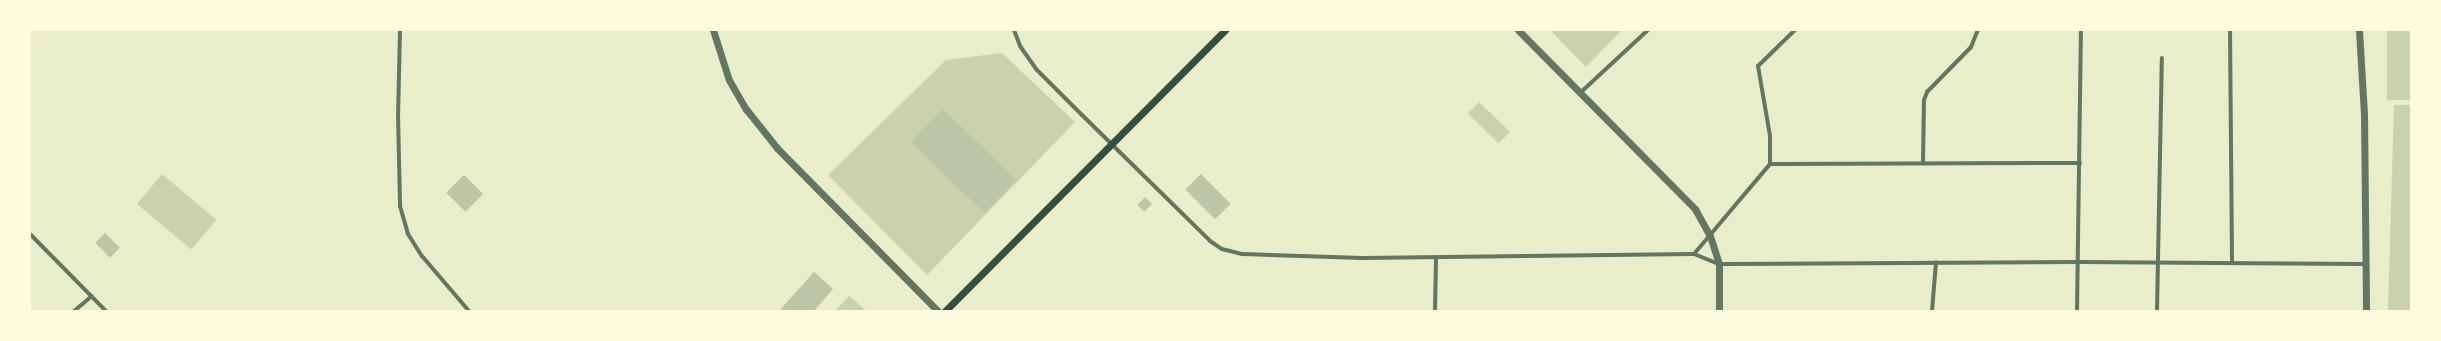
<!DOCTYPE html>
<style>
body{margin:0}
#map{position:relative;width:2441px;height:341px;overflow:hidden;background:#e9edc9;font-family:Montserrat,sans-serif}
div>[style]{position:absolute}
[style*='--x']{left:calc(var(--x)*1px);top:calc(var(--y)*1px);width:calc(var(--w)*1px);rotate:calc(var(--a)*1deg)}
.green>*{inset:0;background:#cad2ad;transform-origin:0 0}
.building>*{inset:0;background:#bcc5a7;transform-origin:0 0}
.minor>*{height:4px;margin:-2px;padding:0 2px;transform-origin:2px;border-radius:2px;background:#617663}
.tertiary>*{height:7px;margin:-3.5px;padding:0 3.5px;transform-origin:3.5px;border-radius:3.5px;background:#617663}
.secondary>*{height:7px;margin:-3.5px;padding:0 3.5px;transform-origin:3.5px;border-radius:3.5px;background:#344e41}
span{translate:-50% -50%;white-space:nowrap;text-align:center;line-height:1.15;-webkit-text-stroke:3px #fefae0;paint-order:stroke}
.frame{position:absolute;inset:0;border:31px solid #fefae0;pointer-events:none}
</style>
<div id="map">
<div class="green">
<i style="clip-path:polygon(1550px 30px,1622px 30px,1586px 67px)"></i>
<i style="left:2387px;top:30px;width:24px;height:70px"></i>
<i style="clip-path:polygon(1002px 53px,1075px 122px,927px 275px,828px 175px,946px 60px)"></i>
<i style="left:1479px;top:102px;width:43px;height:16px;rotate:44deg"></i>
<i style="clip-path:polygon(2394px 105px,2411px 105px,2411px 311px,2388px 311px)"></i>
<i style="left:162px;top:174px;width:71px;height:39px;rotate:40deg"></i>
<i style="clip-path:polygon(849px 296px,867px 311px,835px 311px)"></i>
</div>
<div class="building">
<i style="left:943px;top:109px;width:102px;height:46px;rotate:44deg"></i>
<i style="left:1201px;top:174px;width:42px;height:22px;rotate:45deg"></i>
<i style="left:464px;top:175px;width:27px;height:25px;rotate:45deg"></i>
<i style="left:1145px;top:197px;width:10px;height:11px;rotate:45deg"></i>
<i style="left:105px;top:233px;width:21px;height:14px;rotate:45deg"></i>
<i style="clip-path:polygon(814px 272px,833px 289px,814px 311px,779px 311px)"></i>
</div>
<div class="minor">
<i style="--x:400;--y:30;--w:85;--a:91.3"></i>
<i style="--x:398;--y:115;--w:91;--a:88.7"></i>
<i style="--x:400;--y:206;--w:29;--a:74"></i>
<i style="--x:408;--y:234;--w:26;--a:58"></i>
<i style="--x:422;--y:256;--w:72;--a:49.5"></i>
<i style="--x:1014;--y:30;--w:17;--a:69"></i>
<i style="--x:1020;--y:46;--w:28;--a:55"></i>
<i style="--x:1036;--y:69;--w:65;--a:45"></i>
<i style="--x:1082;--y:115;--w:180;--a:44.5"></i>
<i style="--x:1210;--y:241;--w:14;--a:34"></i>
<i style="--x:1222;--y:249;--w:21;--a:14"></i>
<i style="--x:1242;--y:254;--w:120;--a:1.9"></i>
<i style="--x:1362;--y:258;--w:332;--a:-0.7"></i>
<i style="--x:1694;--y:254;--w:27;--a:22"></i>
<i style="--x:1719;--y:264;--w:360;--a:-0.3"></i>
<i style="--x:2079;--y:262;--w:286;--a:0.4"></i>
<i style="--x:2230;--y:30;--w:233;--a:89.5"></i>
<i style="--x:1580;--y:93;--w:93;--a:-42.8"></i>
<i style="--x:1923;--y:162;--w:62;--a:-89.1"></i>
<i style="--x:1924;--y:100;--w:9;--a:-69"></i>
<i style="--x:1927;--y:92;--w:63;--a:-45.6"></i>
<i style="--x:1971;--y:47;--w:18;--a:-68"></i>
<i style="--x:1770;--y:164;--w:310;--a:-0.2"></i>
<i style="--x:1770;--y:164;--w:28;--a:-90"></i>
<i style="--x:1770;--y:136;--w:71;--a:-99.7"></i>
<i style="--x:1758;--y:66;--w:52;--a:-44.2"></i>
<i style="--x:30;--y:234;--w:108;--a:45.4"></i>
<i style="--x:1694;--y:254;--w:118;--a:-49.8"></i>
<i style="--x:74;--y:311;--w:23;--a:-40"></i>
<i style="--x:1435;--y:311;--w:54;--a:-88.9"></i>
<i style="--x:1932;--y:311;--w:49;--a:-85.3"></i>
<i style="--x:2077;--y:311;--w:281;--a:-89.2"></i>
<i style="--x:2157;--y:311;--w:253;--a:-88.9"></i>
</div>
<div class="tertiary">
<i style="--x:713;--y:30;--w:52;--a:72.3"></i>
<i style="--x:729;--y:80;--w:34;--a:60"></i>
<i style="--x:746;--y:109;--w:50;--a:51.5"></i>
<i style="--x:777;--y:148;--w:229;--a:45.4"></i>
<i style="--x:1518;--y:30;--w:252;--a:45.3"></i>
<i style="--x:1695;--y:209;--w:31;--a:61"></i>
<i style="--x:1710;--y:236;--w:29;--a:72"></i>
<i style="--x:1719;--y:264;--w:47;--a:90"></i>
<i style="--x:2359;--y:30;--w:83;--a:86.6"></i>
<i style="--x:2364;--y:113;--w:198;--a:89.4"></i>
</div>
<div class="secondary">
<i style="--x:945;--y:311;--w:397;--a:-45.1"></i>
</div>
<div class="frame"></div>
</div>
